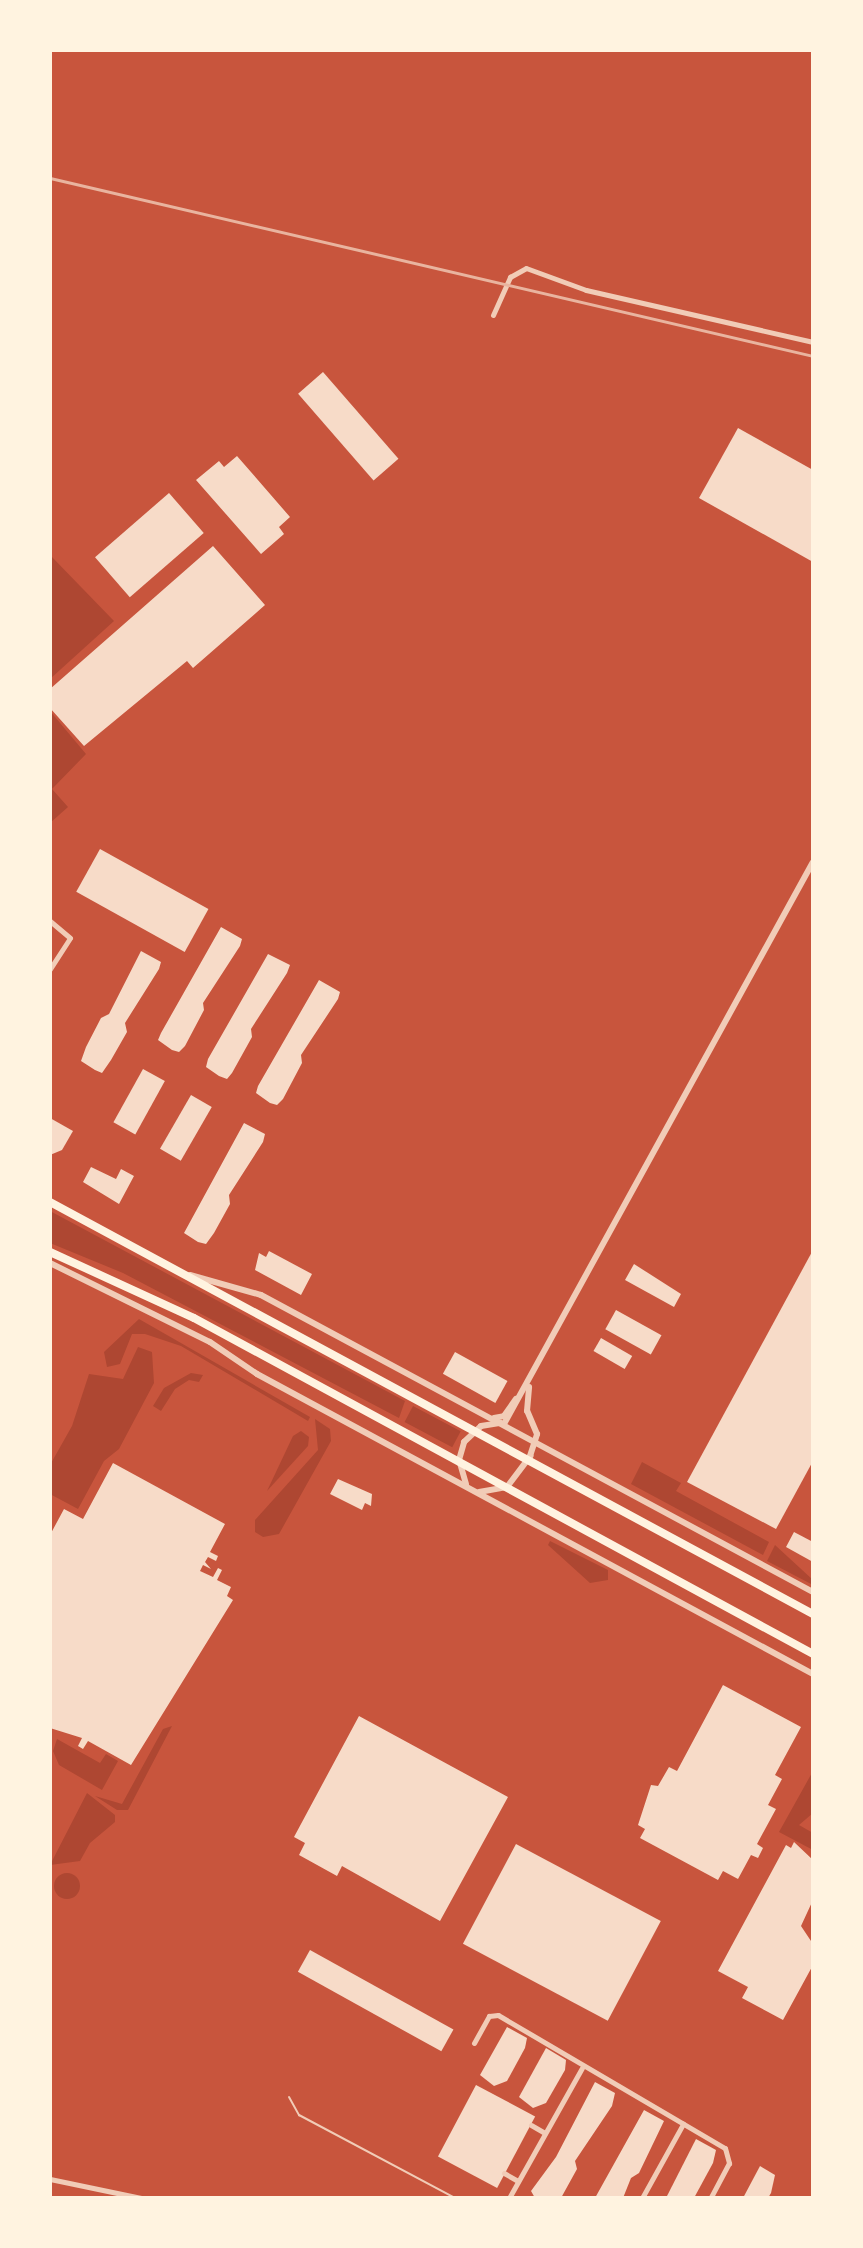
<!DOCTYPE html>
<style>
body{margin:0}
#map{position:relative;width:863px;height:2248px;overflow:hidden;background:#c8553d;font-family:Ubuntu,sans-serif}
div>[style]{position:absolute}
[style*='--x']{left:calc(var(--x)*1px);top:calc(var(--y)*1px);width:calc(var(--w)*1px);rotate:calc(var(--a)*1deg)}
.green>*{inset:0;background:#ae4732;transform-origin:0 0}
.round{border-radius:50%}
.building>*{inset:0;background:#f7dbc8;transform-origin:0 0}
.service>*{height:2px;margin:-1px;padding:0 1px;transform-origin:1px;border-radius:1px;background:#f1ccb7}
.minor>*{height:5px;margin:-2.5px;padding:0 2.5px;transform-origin:2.5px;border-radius:2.5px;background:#f1ccb7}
.tertiary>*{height:6px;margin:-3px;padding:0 3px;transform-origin:3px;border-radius:3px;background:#f1ccb7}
.primary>*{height:8px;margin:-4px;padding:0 4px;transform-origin:4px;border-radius:4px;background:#fff3e0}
.rail>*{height:3px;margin:-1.5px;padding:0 1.5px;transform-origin:1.5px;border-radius:1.5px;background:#e9b49f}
span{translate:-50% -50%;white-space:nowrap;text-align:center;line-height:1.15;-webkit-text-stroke:6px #fff3e0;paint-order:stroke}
.frame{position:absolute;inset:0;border:52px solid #fff3e0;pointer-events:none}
</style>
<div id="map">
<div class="green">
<i style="clip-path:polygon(50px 555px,114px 621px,50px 679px)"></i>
<i style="clip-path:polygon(50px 711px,86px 754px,52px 789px,68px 807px,50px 823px)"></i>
<i style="clip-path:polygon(50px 1211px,405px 1401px,399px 1418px,123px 1273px,50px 1243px)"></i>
<i style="clip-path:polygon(139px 1319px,310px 1417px,308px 1421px,181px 1346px,145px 1334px,132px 1334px,120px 1364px,107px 1367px,104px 1352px)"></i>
<i style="clip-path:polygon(138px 1347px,152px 1352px,154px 1383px,119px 1449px,104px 1461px,78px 1509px,50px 1494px,50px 1465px,72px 1426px,89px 1374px,123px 1379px)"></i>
<i style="clip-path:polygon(191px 1373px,203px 1375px,199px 1382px,189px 1380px,175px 1389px,161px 1411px,153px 1406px,164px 1388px)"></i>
<i style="left:413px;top:1406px;width:54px;height:18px;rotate:28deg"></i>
<i style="clip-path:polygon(315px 1419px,330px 1429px,331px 1441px,279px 1534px,263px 1537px,255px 1532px,255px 1520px,318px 1450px)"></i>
<i style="clip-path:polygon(301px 1431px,309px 1437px,308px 1446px,267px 1491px,293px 1436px)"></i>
<i style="clip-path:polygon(642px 1462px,681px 1483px,676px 1491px,769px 1542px,763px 1555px,631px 1484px)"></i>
<i style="clip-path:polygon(550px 1541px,608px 1570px,608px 1580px,590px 1583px,548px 1545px)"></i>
<i style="clip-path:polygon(775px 1545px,813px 1580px,813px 1585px,767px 1561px)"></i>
<i style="clip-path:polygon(172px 1726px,128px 1810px,117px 1810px,95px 1796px,122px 1804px,163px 1729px)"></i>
<i style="clip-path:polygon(57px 1739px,100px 1763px,106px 1754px,118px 1761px,102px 1790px,59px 1765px,53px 1751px)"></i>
<i style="clip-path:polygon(813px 1771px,813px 1813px,799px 1825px,813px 1833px,813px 1850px,779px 1832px)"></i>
<i style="clip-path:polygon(87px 1793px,115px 1815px,115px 1822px,90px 1843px,80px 1861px,50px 1865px)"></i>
<i class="round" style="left:54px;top:1873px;width:26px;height:26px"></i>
</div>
<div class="building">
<i style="left:323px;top:372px;width:115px;height:33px;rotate:49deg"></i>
<i style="clip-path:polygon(738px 428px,813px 470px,813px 562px,699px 498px)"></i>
<i style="clip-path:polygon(237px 456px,290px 517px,279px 527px,284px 534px,261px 554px,196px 480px,219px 461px,224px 467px)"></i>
<i style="left:169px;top:493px;width:53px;height:98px;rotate:49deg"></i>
<i style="clip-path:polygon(213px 546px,265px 605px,193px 668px,187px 661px,84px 746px,50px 708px,50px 689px)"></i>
<i style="left:100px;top:849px;width:124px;height:49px;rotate:29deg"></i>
<i style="clip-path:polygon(221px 927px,242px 939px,240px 946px,203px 1003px,204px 1010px,185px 1046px,179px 1052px,172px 1050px,158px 1040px,161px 1033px)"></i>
<i style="clip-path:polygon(141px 951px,161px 962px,159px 969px,125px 1023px,127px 1032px,111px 1060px,102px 1073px,95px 1070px,81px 1061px,86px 1047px,101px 1018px,109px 1014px)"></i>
<i style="clip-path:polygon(268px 954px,290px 965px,287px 973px,251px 1029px,252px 1037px,232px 1073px,227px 1079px,219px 1076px,206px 1067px,208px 1059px)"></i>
<i style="clip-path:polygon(319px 980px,340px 992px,338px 999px,301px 1055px,302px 1063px,283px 1099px,277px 1105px,270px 1103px,256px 1093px,258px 1086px)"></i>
<i style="left:143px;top:1069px;width:25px;height:61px;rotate:29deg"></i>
<i style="left:191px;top:1095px;width:24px;height:62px;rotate:30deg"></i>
<i style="clip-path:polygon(50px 1118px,73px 1131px,62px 1150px,50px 1155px)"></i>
<i style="clip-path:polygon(244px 1123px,265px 1134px,263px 1142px,229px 1195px,230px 1204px,214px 1233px,206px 1244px,198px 1242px,184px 1233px)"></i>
<i style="clip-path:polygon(91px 1167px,116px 1179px,121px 1169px,134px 1176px,119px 1204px,83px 1182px)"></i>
<i style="clip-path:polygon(813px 1250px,813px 1461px,776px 1529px,687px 1482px)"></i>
<i style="clip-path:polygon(269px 1251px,312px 1274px,301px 1295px,255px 1270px,259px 1253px,266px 1257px)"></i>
<i style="clip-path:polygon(634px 1264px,681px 1294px,674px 1307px,625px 1280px)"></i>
<i style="left:616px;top:1310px;width:52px;height:22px;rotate:29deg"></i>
<i style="left:601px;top:1338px;width:36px;height:15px;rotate:30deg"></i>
<i style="left:455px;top:1352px;width:60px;height:25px;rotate:29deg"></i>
<i style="clip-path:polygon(113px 1463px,225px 1524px,210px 1552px,218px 1556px,216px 1561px,208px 1557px,205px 1562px,211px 1569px,203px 1565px,200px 1571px,213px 1577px,218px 1568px,222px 1570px,217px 1580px,231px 1587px,227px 1596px,233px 1600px,131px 1765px,88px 1741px,83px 1749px,78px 1746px,82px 1738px,50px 1728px,50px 1535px,64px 1509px,83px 1519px)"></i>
<i style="clip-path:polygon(338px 1479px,372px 1494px,371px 1506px,365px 1503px,362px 1510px,330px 1494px)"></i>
<i style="clip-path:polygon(794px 1532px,813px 1542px,813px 1562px,786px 1547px)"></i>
<i style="clip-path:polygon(723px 1685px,801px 1727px,775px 1775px,782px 1779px,768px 1805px,776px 1809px,757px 1844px,763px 1848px,758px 1858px,751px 1855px,738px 1879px,723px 1871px,718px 1880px,640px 1838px,645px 1829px,638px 1825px,651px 1785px,658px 1786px,669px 1767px,677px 1771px)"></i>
<i style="clip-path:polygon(359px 1716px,508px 1797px,440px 1921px,342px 1866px,337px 1876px,299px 1855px,305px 1843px,294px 1837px)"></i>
<i style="clip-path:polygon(794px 1842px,813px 1860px,813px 1900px,801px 1926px,813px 1944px,813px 1965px,783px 2020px,742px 1998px,748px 1987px,718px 1971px,786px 1845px,791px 1848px)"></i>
<i style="left:516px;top:1844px;width:164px;height:113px;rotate:28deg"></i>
<i style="left:310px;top:1950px;width:164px;height:25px;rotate:29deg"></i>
<i style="clip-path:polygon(507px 2027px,527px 2038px,525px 2048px,507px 2081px,494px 2086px,480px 2075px)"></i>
<i style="clip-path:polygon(546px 2048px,566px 2060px,565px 2070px,546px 2103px,533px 2108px,519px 2097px)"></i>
<i style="clip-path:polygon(595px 2082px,615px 2093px,612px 2106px,575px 2161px,577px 2169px,561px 2198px,535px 2198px,531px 2191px,556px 2157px)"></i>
<i style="left:476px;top:2085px;width:67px;height:81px;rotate:28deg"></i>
<i style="clip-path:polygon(644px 2110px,664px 2121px,639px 2173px,631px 2178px,623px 2198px,595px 2198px)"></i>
<i style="clip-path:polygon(696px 2139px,716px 2150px,713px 2163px,694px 2198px,666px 2198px)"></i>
<i style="clip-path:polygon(760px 2166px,775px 2175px,771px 2193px,768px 2198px,743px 2198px)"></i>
</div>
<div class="service">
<i style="--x:289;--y:2097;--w:21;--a:61"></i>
<i style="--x:299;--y:2115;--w:177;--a:28"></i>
</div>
<div class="minor">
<i style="--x:493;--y:315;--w:42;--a:-65.9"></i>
<i style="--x:510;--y:277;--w:18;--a:-29"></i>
<i style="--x:526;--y:268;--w:64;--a:20.1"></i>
<i style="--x:586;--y:290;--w:233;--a:12.9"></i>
<i style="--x:50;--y:921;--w:26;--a:40"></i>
<i style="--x:70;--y:938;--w:37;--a:123"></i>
<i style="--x:474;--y:2043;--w:31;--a:-61"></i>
<i style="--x:489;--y:2016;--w:9;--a:-6"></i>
<i style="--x:498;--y:2015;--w:263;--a:30.4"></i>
<i style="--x:725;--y:2148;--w:16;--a:75"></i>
<i style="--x:729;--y:2163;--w:40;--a:118"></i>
<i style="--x:531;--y:2125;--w:16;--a:30"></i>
<i style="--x:504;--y:2173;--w:16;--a:30"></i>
<i style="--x:50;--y:2179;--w:93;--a:11.8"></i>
<i style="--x:509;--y:2198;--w:149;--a:-60.7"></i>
<i style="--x:642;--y:2198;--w:85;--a:-61"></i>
</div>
<div class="tertiary">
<i style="--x:50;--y:1263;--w:178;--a:26.3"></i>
<i style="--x:210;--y:1342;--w:57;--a:34.2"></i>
<i style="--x:257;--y:1374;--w:632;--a:28.35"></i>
<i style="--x:190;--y:1275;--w:74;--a:15.7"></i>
<i style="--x:261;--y:1295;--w:627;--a:28.28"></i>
<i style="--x:494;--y:1418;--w:10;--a:-11"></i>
<i style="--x:504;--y:1416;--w:21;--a:-55"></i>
<i style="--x:504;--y:1424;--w:641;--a:-61.2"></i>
<i style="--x:466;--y:1484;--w:25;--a:-106"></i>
<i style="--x:459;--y:1460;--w:19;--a:-74"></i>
<i style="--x:464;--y:1442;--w:23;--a:-43"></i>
<i style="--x:481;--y:1426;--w:20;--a:-9"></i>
<i style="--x:479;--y:1492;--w:28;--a:-10"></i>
<i style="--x:507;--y:1487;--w:39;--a:-53"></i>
<i style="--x:530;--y:1456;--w:23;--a:-72"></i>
<i style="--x:537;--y:1434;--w:25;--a:-113"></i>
<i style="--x:527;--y:1411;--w:24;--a:-85"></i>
</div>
<div class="primary">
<i style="--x:50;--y:1202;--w:867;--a:28.37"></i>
<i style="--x:50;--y:1252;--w:158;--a:24.6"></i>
<i style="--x:194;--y:1318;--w:704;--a:28.49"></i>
</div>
<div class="rail">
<i style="--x:50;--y:178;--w:783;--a:13.13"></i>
</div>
<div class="frame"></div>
</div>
